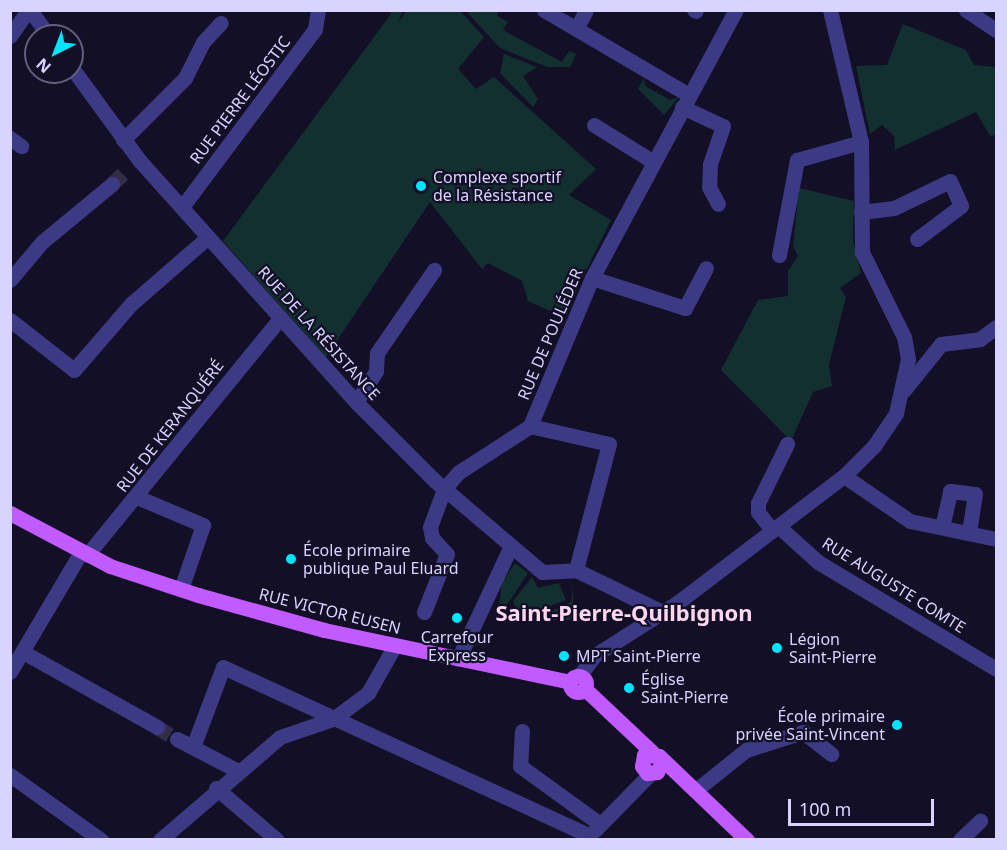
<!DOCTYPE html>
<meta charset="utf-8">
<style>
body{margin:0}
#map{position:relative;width:1007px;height:850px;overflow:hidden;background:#130f26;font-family:"Noto Sans",sans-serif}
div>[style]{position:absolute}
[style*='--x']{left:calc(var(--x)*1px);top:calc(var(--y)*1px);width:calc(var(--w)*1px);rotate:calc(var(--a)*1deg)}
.green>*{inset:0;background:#12302f}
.minor-tunnel>*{height:15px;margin-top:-7.5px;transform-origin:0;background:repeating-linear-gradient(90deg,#312d47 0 15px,transparent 0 23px)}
.minor>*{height:15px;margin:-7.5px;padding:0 7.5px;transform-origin:7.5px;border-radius:7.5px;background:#3d3a85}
.major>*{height:15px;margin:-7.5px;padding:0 7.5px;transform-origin:7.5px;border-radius:7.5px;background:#c25bff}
.major>.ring{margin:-7.5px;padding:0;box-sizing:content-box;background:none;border:15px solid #c25bff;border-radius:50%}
.dots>*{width:16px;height:16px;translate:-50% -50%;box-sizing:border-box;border:3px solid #130f26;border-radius:50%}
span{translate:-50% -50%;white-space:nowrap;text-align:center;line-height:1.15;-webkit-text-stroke:4.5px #130f26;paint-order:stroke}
.street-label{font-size:16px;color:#d9d4ff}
.poi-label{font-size:16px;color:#d9d4ff}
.left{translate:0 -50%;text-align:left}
.right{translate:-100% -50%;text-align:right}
.district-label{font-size:22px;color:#ffd6f0;font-weight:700}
.frame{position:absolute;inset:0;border:12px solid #d9d4ff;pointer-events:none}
.north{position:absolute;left:24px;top:24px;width:60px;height:60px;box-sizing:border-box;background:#130f26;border:2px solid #625e7d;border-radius:50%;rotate:222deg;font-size:16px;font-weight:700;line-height:24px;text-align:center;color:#d9d4ff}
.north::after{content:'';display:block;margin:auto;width:21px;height:27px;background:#00e5ff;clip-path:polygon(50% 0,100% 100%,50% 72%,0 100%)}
.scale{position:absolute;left:788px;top:799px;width:146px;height:27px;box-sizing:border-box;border:3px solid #d9d4ff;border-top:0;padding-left:8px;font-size:18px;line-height:21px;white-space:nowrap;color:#d9d4ff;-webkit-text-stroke:4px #130f26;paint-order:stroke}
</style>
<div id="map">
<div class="green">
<i style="clip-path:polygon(388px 11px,402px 11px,399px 22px,406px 11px,460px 11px,484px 37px,458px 69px,476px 89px,494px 77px,596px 169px,569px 195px,611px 220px,563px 317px,528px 301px,522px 281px,488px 263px,482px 269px,430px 202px,326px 357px,223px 241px,391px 14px)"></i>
<i style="clip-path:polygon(466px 11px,499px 11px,497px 16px,508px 22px,503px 30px,562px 62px,569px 51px,576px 54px,570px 67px,547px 67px,500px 48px)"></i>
<i style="clip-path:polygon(903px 24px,966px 50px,974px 65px,996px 67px,996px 135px,990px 136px,976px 112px,895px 150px,894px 136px,882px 125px,870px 134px,856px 66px,887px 65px)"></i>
<i style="clip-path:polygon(504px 54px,537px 67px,523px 76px,538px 99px,533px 107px,500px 73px)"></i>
<i style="clip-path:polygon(644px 78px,645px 86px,670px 100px,679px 97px,664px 115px,638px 89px)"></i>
<i style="clip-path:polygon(799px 188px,854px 201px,853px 240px,861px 273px,840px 288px,846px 297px,829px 365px,832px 386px,813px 392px,791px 441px,721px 370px,758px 300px,788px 296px,788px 271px,798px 256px,793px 246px)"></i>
<i style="clip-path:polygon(515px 563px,528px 573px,507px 605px,499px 607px,502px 583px)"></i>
<i style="clip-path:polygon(532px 577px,538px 588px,559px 583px,566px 600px,520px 617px,513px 601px)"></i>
<i style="clip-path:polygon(573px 587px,573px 620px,533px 620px,571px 602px)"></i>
</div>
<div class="minor-tunnel">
<i style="--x:112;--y:184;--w:21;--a:-43"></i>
<i style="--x:157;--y:727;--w:23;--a:31"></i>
</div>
<div class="minor">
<i style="--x:30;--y:10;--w:32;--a:54"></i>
<i style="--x:544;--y:10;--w:168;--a:30.4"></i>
<i style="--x:694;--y:10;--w:2;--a:27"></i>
<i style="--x:966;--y:10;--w:36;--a:34"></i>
<i style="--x:576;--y:29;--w:21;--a:-62"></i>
<i style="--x:10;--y:36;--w:32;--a:-55"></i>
<i style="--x:72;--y:68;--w:114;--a:53.9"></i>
<i style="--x:139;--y:160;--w:325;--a:48.1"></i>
<i style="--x:356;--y:402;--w:110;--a:45"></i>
<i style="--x:434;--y:480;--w:142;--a:40.4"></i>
<i style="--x:542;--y:572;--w:34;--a:-3"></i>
<i style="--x:682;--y:107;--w:45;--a:24.9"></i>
<i style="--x:723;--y:126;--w:40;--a:108.9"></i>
<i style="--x:710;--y:164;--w:23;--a:92"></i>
<i style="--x:709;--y:187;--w:19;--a:62"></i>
<i style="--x:594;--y:125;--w:68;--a:31.8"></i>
<i style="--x:10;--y:138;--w:14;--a:36"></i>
<i style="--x:123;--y:140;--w:88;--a:-45"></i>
<i style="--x:185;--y:78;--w:40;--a:-63.4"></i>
<i style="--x:203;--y:42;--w:26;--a:-47"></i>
<i style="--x:182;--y:207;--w:222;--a:-53.2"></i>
<i style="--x:315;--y:29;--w:19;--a:-81"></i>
<i style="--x:861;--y:212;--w:33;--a:-7"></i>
<i style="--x:894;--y:208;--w:62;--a:-25.7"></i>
<i style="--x:950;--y:181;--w:27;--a:66"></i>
<i style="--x:961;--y:206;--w:55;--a:143.1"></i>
<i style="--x:779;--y:255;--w:97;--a:-79.3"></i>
<i style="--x:797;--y:160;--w:66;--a:-15.7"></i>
<i style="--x:592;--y:278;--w:98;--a:17.9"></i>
<i style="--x:685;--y:308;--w:45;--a:-62.3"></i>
<i style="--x:10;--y:280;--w:50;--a:-49.9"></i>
<i style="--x:42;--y:242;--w:91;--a:-39.6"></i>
<i style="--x:10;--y:320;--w:81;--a:38"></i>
<i style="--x:74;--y:370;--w:87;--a:-49.2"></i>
<i style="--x:131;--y:304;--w:102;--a:-41"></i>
<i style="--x:904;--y:390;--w:59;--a:-51.2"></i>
<i style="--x:941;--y:344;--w:39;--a:-7"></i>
<i style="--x:980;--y:339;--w:20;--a:-37"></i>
<i style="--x:356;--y:402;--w:37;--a:-57"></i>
<i style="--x:376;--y:371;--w:18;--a:-87"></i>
<i style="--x:377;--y:353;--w:101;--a:-55.5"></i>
<i style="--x:530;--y:426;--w:81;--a:12.8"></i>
<i style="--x:609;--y:444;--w:130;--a:104.7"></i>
<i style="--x:844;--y:476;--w:80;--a:34.3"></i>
<i style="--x:910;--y:521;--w:88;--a:11.8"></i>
<i style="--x:137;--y:497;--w:72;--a:23"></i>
<i style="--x:203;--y:525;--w:68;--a:109"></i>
<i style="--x:778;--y:526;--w:54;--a:42"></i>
<i style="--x:818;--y:562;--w:208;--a:31"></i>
<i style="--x:942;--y:527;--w:37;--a:-77"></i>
<i style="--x:950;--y:491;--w:25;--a:7"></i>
<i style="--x:975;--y:494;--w:39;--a:99"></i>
<i style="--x:772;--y:530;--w:23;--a:-128"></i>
<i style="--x:758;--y:512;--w:9;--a:-90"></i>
<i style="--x:758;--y:503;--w:66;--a:-63.8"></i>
<i style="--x:87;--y:555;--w:306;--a:-50.8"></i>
<i style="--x:576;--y:570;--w:96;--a:26"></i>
<i style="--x:424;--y:612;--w:62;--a:-68.4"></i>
<i style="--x:447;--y:554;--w:22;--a:-133"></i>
<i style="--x:432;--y:538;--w:11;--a:-100"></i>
<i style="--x:430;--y:527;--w:40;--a:-69.8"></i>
<i style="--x:444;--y:489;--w:23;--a:-49"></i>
<i style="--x:459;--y:472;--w:85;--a:-32.9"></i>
<i style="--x:530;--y:426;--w:160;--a:-67.3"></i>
<i style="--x:592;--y:278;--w:304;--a:-61.8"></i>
<i style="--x:23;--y:652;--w:154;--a:29.2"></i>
<i style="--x:458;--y:659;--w:123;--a:-64.9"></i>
<i style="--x:10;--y:672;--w:139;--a:-59.4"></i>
<i style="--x:579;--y:676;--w:26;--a:-53"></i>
<i style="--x:595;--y:655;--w:97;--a:-32.4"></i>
<i style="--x:677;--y:603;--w:210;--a:-37.3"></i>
<i style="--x:844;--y:476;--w:42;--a:-45"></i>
<i style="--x:874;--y:446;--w:40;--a:-56"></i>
<i style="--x:896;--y:413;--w:55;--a:-77.5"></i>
<i style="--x:908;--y:359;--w:22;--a:-100"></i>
<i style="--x:904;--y:337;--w:95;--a:-116.3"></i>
<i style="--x:862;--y:252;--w:110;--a:-90.5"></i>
<i style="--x:861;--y:142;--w:136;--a:-103.2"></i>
<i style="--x:522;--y:731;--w:35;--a:93"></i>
<i style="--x:520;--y:766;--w:99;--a:35.9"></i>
<i style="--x:177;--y:739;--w:67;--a:27.7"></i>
<i style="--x:193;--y:747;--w:85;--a:-69.4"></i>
<i style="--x:223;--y:667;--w:404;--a:24.7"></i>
<i style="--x:10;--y:775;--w:112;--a:35.5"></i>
<i style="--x:216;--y:788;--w:80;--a:40.4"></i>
<i style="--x:696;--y:790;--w:64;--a:-38.7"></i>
<i style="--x:746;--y:750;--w:60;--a:-17.5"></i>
<i style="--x:803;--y:732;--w:36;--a:38"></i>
<i style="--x:595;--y:830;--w:78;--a:-45.5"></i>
<i style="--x:160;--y:840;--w:158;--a:-40.6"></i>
<i style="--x:280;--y:737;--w:56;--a:-18.8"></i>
<i style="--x:333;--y:719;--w:44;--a:-36.6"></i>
<i style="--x:368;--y:693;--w:55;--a:-60.6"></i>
<i style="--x:960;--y:840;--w:28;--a:-44"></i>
</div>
<div class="major">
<i style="--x:10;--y:513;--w:113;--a:27.9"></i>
<i style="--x:110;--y:566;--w:93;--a:18.2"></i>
<i style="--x:198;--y:595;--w:131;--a:15.5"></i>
<i style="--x:324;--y:630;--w:251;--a:11.9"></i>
<i class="ring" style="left:570px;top:676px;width:1px;height:1px"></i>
<i style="--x:585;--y:689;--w:93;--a:43.3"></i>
<i style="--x:644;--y:755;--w:15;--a:4"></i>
<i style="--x:659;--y:756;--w:122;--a:43.7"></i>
<i style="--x:644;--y:755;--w:11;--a:100"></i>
<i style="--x:642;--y:766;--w:9;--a:54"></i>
<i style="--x:647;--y:773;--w:10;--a:-6"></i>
<i style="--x:657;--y:772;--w:11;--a:-63"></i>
</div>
<div class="dots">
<i style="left:421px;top:186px;background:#00e5ff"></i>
<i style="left:291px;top:559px;background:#00e5ff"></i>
<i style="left:457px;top:618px;background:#00e5ff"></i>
<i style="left:777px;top:648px;background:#00e5ff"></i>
<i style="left:564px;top:656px;background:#00e5ff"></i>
<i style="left:629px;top:688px;background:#00e5ff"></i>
<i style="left:897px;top:725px;background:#00e5ff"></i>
</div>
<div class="street-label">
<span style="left:240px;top:100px;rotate:-53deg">RUE PIERRE LÉOSTIC</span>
<span style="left:319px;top:333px;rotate:48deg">RUE DE LA RÉSISTANCE</span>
<span style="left:550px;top:334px;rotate:-67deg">RUE DE POULÉDER</span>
<span style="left:170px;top:426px;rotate:-52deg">RUE DE KERANQUÉRÉ</span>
<span style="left:894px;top:585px;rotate:32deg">RUE AUGUSTE COMTE</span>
<span style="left:330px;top:611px;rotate:14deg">RUE VICTOR EUSEN</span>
</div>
<div class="poi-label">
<span class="left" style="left:433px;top:186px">Complexe sportif<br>de la Résistance</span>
<span class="left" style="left:303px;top:559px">École primaire<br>publique Paul Eluard</span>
<span style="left:457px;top:646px">Carrefour<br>Express</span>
<span class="left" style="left:789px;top:648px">Légion<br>Saint-Pierre</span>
<span class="left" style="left:576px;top:656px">MPT Saint-Pierre</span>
<span class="left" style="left:641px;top:688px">Église<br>Saint-Pierre</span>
<span class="right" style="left:885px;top:725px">École primaire<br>privée Saint-Vincent</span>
</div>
<div class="district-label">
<span style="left:624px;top:613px">Saint-Pierre-Quilbignon</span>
</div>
<div class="frame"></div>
<div class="north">N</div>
<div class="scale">100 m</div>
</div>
